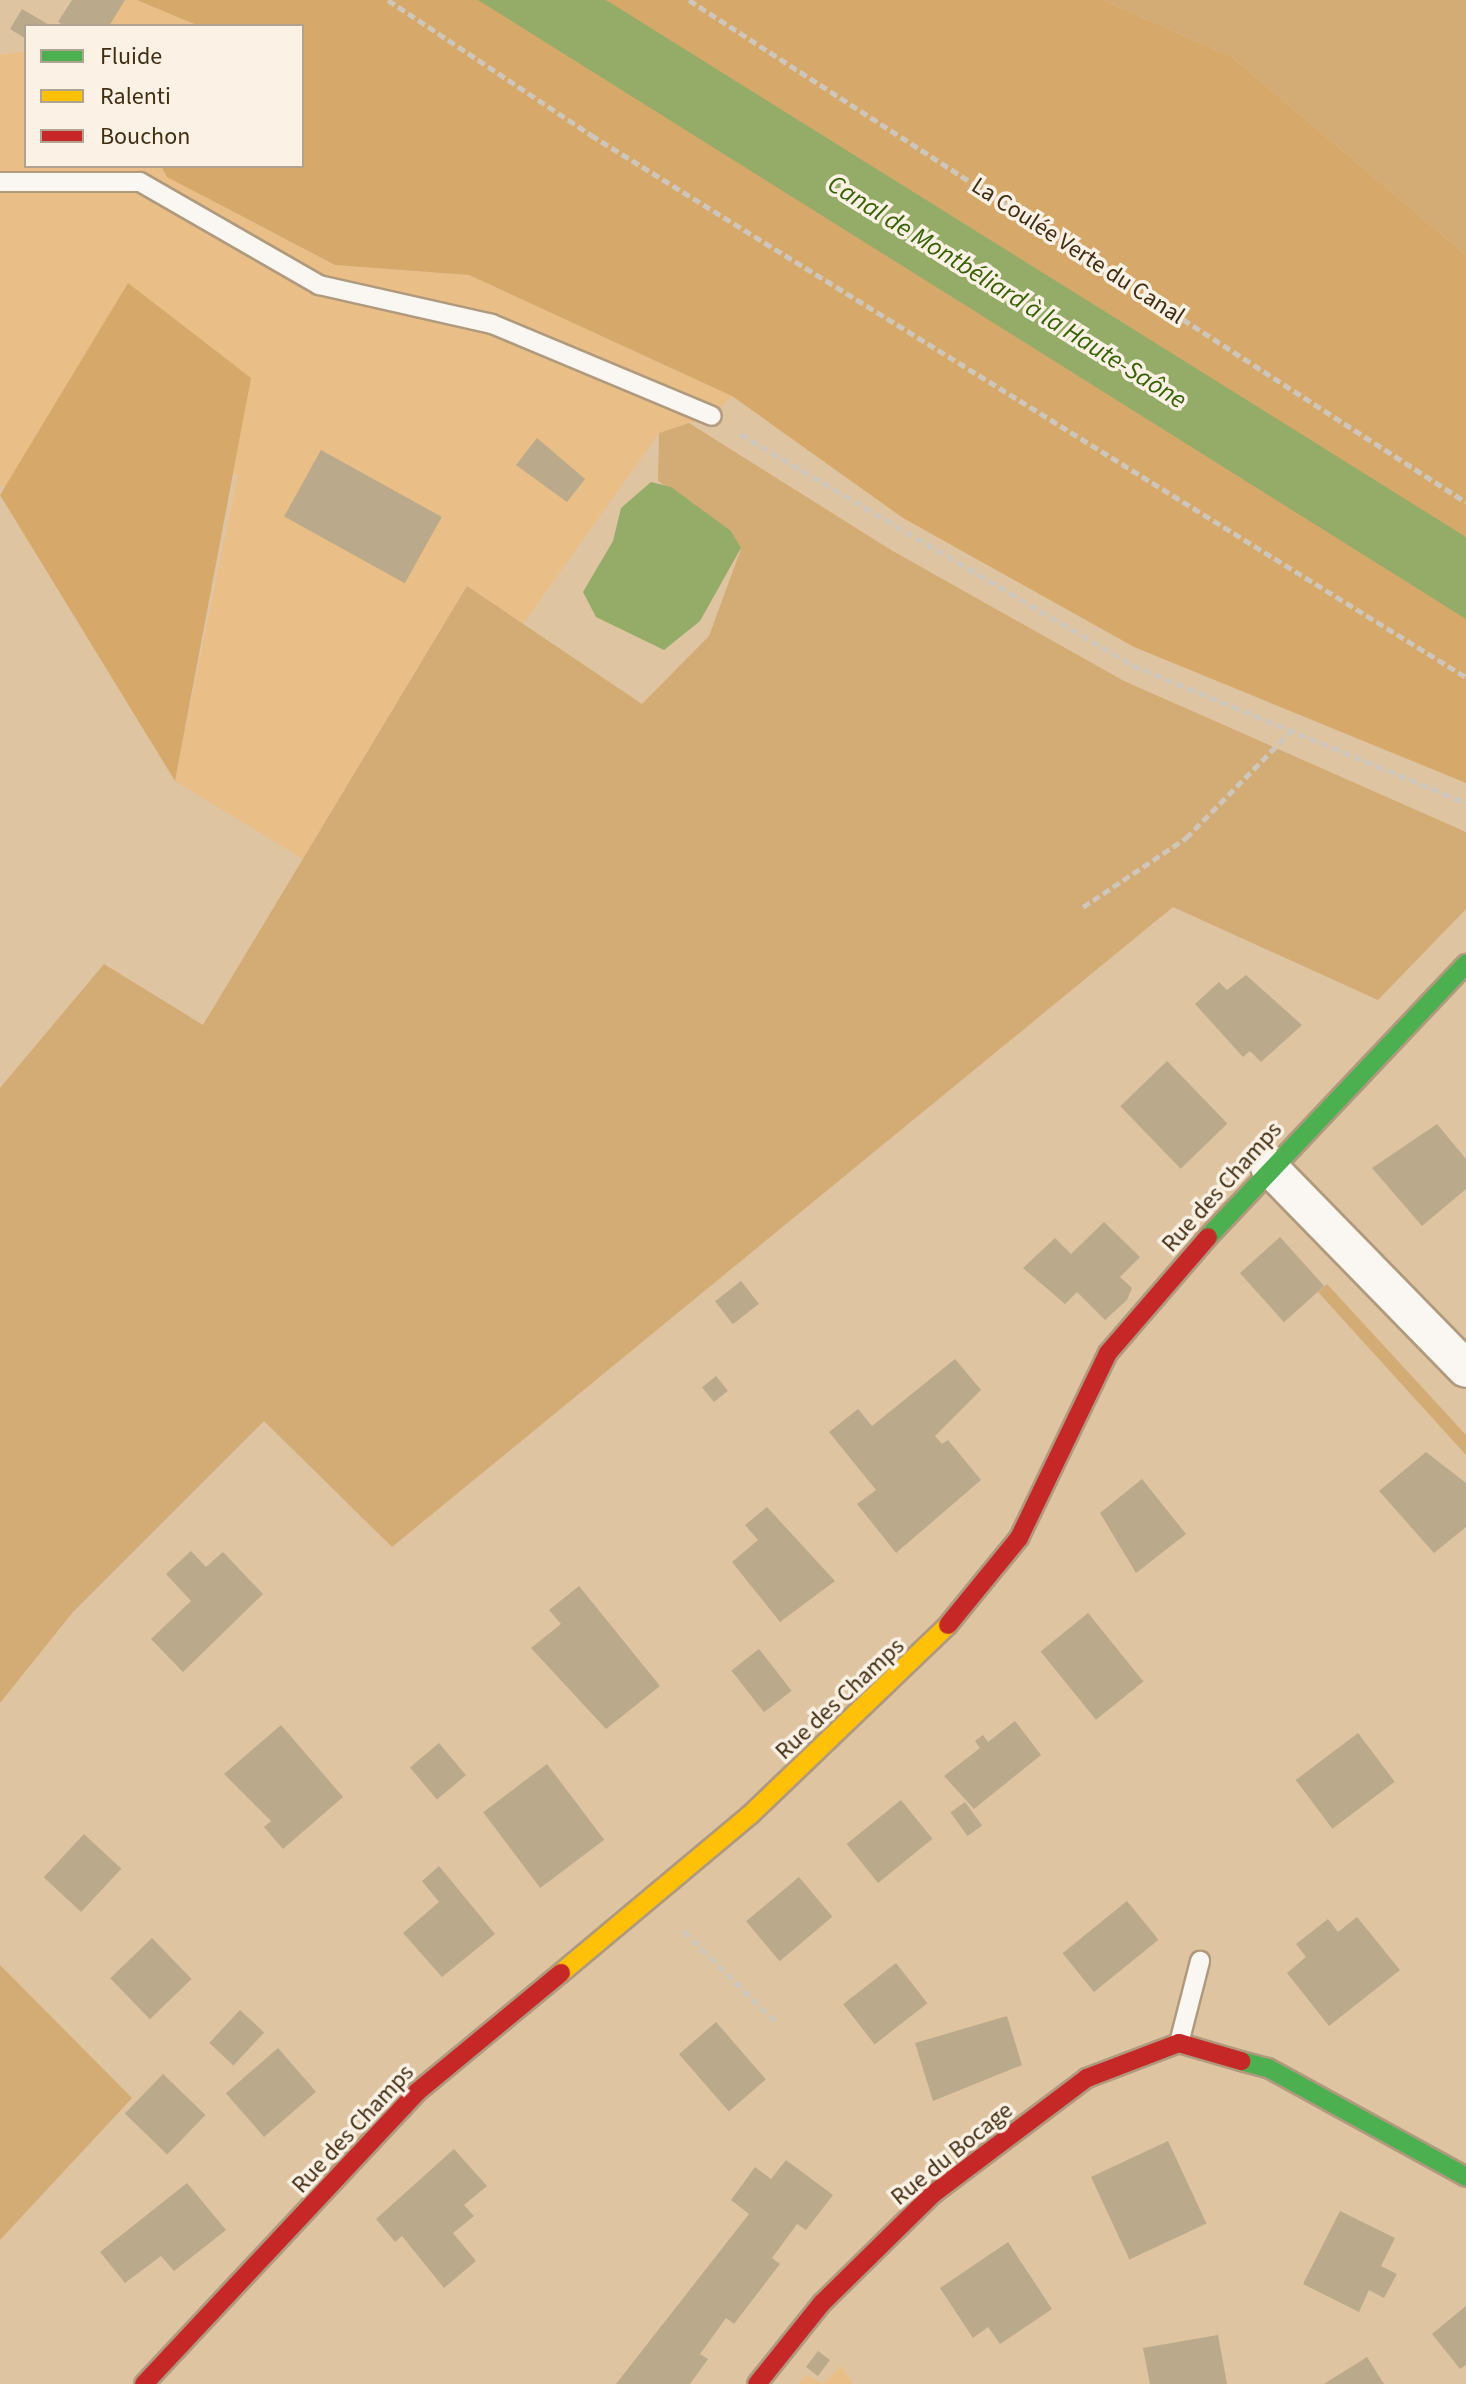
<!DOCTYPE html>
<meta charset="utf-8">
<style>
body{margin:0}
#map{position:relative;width:1466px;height:2384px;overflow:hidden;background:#dfc4a1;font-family:"Source Sans 3",sans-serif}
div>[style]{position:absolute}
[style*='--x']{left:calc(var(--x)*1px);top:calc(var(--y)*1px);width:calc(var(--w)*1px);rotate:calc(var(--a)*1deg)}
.built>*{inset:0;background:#e9be87}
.green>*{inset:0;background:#d3ab74}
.forest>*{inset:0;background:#d6a96b}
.water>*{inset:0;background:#94ac68}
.building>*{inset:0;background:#baa98b;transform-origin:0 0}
.path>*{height:5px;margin-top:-2.5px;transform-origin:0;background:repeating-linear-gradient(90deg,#cec6ba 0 8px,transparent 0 12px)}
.roads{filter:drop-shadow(2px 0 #b09a7e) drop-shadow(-2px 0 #b09a7e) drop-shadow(0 2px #b09a7e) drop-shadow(0 -2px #b09a7e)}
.lane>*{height:18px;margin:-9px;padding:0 9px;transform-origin:9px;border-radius:9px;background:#faf6f1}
.street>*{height:36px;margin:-18px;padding:0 18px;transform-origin:18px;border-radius:18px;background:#faf6f1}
.fast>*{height:18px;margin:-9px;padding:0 9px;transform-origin:9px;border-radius:9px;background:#4caf50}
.slow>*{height:18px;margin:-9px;padding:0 9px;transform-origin:9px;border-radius:9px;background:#ffc107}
.jam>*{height:18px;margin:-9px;padding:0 9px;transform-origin:9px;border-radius:9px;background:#c62828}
span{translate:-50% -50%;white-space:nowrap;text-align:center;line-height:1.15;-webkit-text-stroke:7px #fbf1e4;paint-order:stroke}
.street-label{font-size:24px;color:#422e13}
.water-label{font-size:26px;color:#366105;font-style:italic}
.legend{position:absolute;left:24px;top:24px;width:280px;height:144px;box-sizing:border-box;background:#fbf1e4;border:2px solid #b1a390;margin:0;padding:10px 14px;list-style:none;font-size:24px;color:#422e13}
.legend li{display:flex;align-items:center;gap:16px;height:40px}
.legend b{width:40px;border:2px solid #b1a390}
</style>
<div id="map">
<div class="built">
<i style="clip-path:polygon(125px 0,137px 0,199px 26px,109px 26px)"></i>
<i style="clip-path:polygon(26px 51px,26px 166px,161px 166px,167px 177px,335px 265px,469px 275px,732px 396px,712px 416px,659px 433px,523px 624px,467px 586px,303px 859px,175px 781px,238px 474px,0 486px,0 55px)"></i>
<i style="clip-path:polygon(841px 2366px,853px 2384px,799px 2384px,806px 2375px,823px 2384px)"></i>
</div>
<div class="green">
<i style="clip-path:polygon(1103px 0,1466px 0,1466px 255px,1232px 57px)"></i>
<i style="clip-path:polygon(689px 423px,891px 550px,1124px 681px,1466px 832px,1466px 909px,1378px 1000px,1173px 907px,392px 1547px,264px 1421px,73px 1612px,0 1703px,0 1088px,104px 964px,203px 1025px,467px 586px,642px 704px,709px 636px,741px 549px,731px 531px,658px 481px,659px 433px)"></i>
<i style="clip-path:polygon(1327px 1284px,1466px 1435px,1466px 1455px,1318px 1292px)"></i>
<i style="clip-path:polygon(0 1965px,132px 2098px,0 2240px)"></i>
</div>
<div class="forest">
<i style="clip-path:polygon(137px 0,1103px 0,1232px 57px,1466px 255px,1466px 783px,1134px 647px,903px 518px,732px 396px,469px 275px,335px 265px,167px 177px,161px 166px,302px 166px,302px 26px,199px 26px)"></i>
<i style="clip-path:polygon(128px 283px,251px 378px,175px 781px,0 495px)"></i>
</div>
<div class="water">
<i style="clip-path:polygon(478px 0,606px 0,1466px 537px,1466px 619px)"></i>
<i style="clip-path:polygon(651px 482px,671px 487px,731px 531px,741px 548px,700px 621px,664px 650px,596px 617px,583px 592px,613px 541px,621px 508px)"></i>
</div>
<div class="building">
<i style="clip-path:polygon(72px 0,125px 0,109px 26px,65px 26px,58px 22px)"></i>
<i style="clip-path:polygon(22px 9px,51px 26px,26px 26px,26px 39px,10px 29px)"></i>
<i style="clip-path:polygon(537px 438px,585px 479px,567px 502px,516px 465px)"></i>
<i style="left:321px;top:450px;width:138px;height:76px;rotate:29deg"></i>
<i style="clip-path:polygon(1246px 975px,1302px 1025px,1261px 1062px,1250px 1051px,1243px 1057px,1195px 1004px,1219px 982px,1227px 990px)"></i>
<i style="left:1167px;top:1061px;width:87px;height:65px;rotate:46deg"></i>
<i style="clip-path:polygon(1437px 1124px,1466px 1159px,1466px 1189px,1422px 1226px,1372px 1168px)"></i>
<i style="clip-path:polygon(1104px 1222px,1140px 1257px,1120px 1277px,1132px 1288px,1127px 1300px,1105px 1320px,1077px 1292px,1065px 1304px,1023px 1268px,1055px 1238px,1071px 1254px)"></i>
<i style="left:1280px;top:1237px;width:66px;height:54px;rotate:48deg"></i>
<i style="left:741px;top:1281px;width:29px;height:33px;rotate:52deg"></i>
<i style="clip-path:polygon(955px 1359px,981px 1390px,935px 1436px,942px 1444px,948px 1440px,981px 1480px,896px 1553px,857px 1504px,876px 1490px,829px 1432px,858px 1409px,872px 1426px)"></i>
<i style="left:716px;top:1376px;width:19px;height:18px;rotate:51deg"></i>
<i style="clip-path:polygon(1426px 1452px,1466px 1483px,1466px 1527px,1434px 1553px,1379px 1491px)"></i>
<i style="clip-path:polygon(1142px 1479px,1186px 1534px,1136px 1573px,1100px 1513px)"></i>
<i style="clip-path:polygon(767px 1507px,835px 1581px,780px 1622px,732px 1562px,758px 1540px,745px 1525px)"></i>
<i style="clip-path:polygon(191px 1551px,206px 1567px,223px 1552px,263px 1594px,183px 1672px,151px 1639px,191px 1601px,166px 1574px)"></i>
<i style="clip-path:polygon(579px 1586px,660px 1686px,606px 1729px,531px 1648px,561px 1624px,549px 1610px)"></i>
<i style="left:1088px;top:1613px;width:88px;height:61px;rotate:51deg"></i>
<i style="left:759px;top:1649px;width:53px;height:35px;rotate:52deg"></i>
<i style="clip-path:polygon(1015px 1721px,1041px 1755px,974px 1809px,944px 1776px,980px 1748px,975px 1741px,983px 1735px,988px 1742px)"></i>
<i style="clip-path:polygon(281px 1725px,343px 1797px,283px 1849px,264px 1827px,271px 1821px,224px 1774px)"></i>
<i style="left:1358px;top:1733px;width:61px;height:78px;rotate:53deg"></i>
<i style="left:439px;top:1743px;width:42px;height:38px;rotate:50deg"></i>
<i style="left:547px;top:1764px;width:95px;height:80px;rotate:53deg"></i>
<i style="left:901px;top:1800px;width:50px;height:70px;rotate:51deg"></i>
<i style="left:965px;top:1802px;width:29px;height:18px;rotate:54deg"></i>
<i style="left:84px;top:1834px;width:51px;height:59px;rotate:43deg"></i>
<i style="clip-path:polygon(439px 1866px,495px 1934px,442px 1977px,403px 1933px,439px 1902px,422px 1881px)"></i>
<i style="left:799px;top:1877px;width:52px;height:69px;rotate:50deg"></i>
<i style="left:1127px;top:1901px;width:50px;height:83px;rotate:51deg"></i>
<i style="clip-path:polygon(1357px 1917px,1400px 1970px,1329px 2026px,1287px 1973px,1306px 1957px,1296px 1944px,1328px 1919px,1338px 1932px)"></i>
<i style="left:152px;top:1938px;width:57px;height:58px;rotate:46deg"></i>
<i style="left:896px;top:1963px;width:51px;height:67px;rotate:52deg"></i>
<i style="left:240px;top:2010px;width:33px;height:45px;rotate:43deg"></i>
<i style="clip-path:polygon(1007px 2016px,1022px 2065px,933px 2101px,915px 2043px)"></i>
<i style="left:716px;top:2022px;width:76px;height:49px;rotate:49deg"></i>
<i style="left:278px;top:2048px;width:58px;height:69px;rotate:49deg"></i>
<i style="left:163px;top:2074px;width:59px;height:55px;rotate:44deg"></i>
<i style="left:1168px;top:2141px;width:91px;height:85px;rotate:65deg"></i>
<i style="clip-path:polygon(454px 2149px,487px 2186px,464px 2205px,474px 2216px,453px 2233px,476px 2261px,444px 2288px,402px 2236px,395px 2242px,376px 2219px)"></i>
<i style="clip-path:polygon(786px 2160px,833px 2195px,806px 2230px,797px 2224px,772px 2258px,780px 2264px,734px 2324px,726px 2318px,700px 2354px,708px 2359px,690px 2384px,616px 2384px,749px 2214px,731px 2200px,755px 2167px,771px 2179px)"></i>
<i style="clip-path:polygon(187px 2183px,226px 2230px,174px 2271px,161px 2256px,125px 2283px,100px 2252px)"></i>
<i style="clip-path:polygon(1340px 2211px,1395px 2238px,1381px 2266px,1397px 2274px,1384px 2298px,1369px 2290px,1359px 2312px,1303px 2284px)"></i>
<i style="clip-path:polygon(1008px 2242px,1052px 2309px,1000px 2344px,988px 2327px,973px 2338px,940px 2288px)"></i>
<i style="clip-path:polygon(1466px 2306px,1466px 2365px,1460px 2369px,1432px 2334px)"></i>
<i style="clip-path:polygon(1218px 2335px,1227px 2384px,1150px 2384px,1143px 2348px)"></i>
<i style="left:818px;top:2351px;width:15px;height:20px;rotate:37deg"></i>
<i style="clip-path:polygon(1367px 2357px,1384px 2384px,1324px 2384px)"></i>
</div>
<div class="path">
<i style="--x:388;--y:0;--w:244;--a:33.6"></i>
<i style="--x:591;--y:135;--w:1029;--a:31.78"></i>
<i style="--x:689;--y:0;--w:925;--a:32.87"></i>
<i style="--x:740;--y:434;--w:455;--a:30.5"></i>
<i style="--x:1132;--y:665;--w:361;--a:22.4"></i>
<i style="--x:1083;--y:907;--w:124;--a:-33.8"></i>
<i style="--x:1186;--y:838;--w:151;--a:-45.5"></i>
<i style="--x:684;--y:1931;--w:128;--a:44.7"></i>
</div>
<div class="roads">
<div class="lane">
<i style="--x:0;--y:182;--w:140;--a:0"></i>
<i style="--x:140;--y:182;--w:207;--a:29.9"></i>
<i style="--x:319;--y:285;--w:177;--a:12.7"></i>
<i style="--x:492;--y:324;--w:238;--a:22.7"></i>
<i style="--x:1179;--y:2043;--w:85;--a:-75.6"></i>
</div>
<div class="street">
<i style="--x:1269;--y:1167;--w:282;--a:45.7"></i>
</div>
<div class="fast">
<i style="--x:1208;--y:1237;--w:376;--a:-46.6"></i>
<i style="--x:1241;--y:2061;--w:28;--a:15"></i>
<i style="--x:1268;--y:2068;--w:226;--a:28.8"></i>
</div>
<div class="slow">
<i style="--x:561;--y:1973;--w:246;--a:-39.9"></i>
<i style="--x:750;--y:1815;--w:274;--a:-43.8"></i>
</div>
<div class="jam">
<i style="--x:948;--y:1625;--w:112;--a:-50.8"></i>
<i style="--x:1019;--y:1538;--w:205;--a:-64.3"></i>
<i style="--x:1108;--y:1353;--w:153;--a:-49.2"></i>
<i style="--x:144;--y:2384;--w:400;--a:-46.9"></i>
<i style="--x:417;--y:2092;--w:187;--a:-39.6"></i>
<i style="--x:757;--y:2384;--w:104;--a:-51.3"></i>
<i style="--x:822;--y:2303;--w:156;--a:-44.5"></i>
<i style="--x:933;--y:2194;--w:193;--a:-37"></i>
<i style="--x:1087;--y:2078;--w:98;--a:-20.8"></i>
<i style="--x:1179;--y:2043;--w:65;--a:16.2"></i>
</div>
</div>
<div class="street-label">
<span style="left:1078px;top:251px;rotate:33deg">La Coulée Verte du Canal</span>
<span style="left:1222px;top:1187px;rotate:-48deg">Rue des Champs</span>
<span style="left:840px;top:1699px;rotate:-43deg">Rue des Champs</span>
<span style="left:353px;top:2129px;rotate:-47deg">Rue des Champs</span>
<span style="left:952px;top:2154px;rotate:-39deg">Rue du Bocage</span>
</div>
<div class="water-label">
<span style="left:1007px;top:292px;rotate:32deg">Canal de Montbéliard à la Haute-Saône</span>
</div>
<ul class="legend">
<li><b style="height:10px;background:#4caf50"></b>Fluide</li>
<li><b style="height:10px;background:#ffc107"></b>Ralenti</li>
<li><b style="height:10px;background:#c62828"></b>Bouchon</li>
</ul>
</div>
